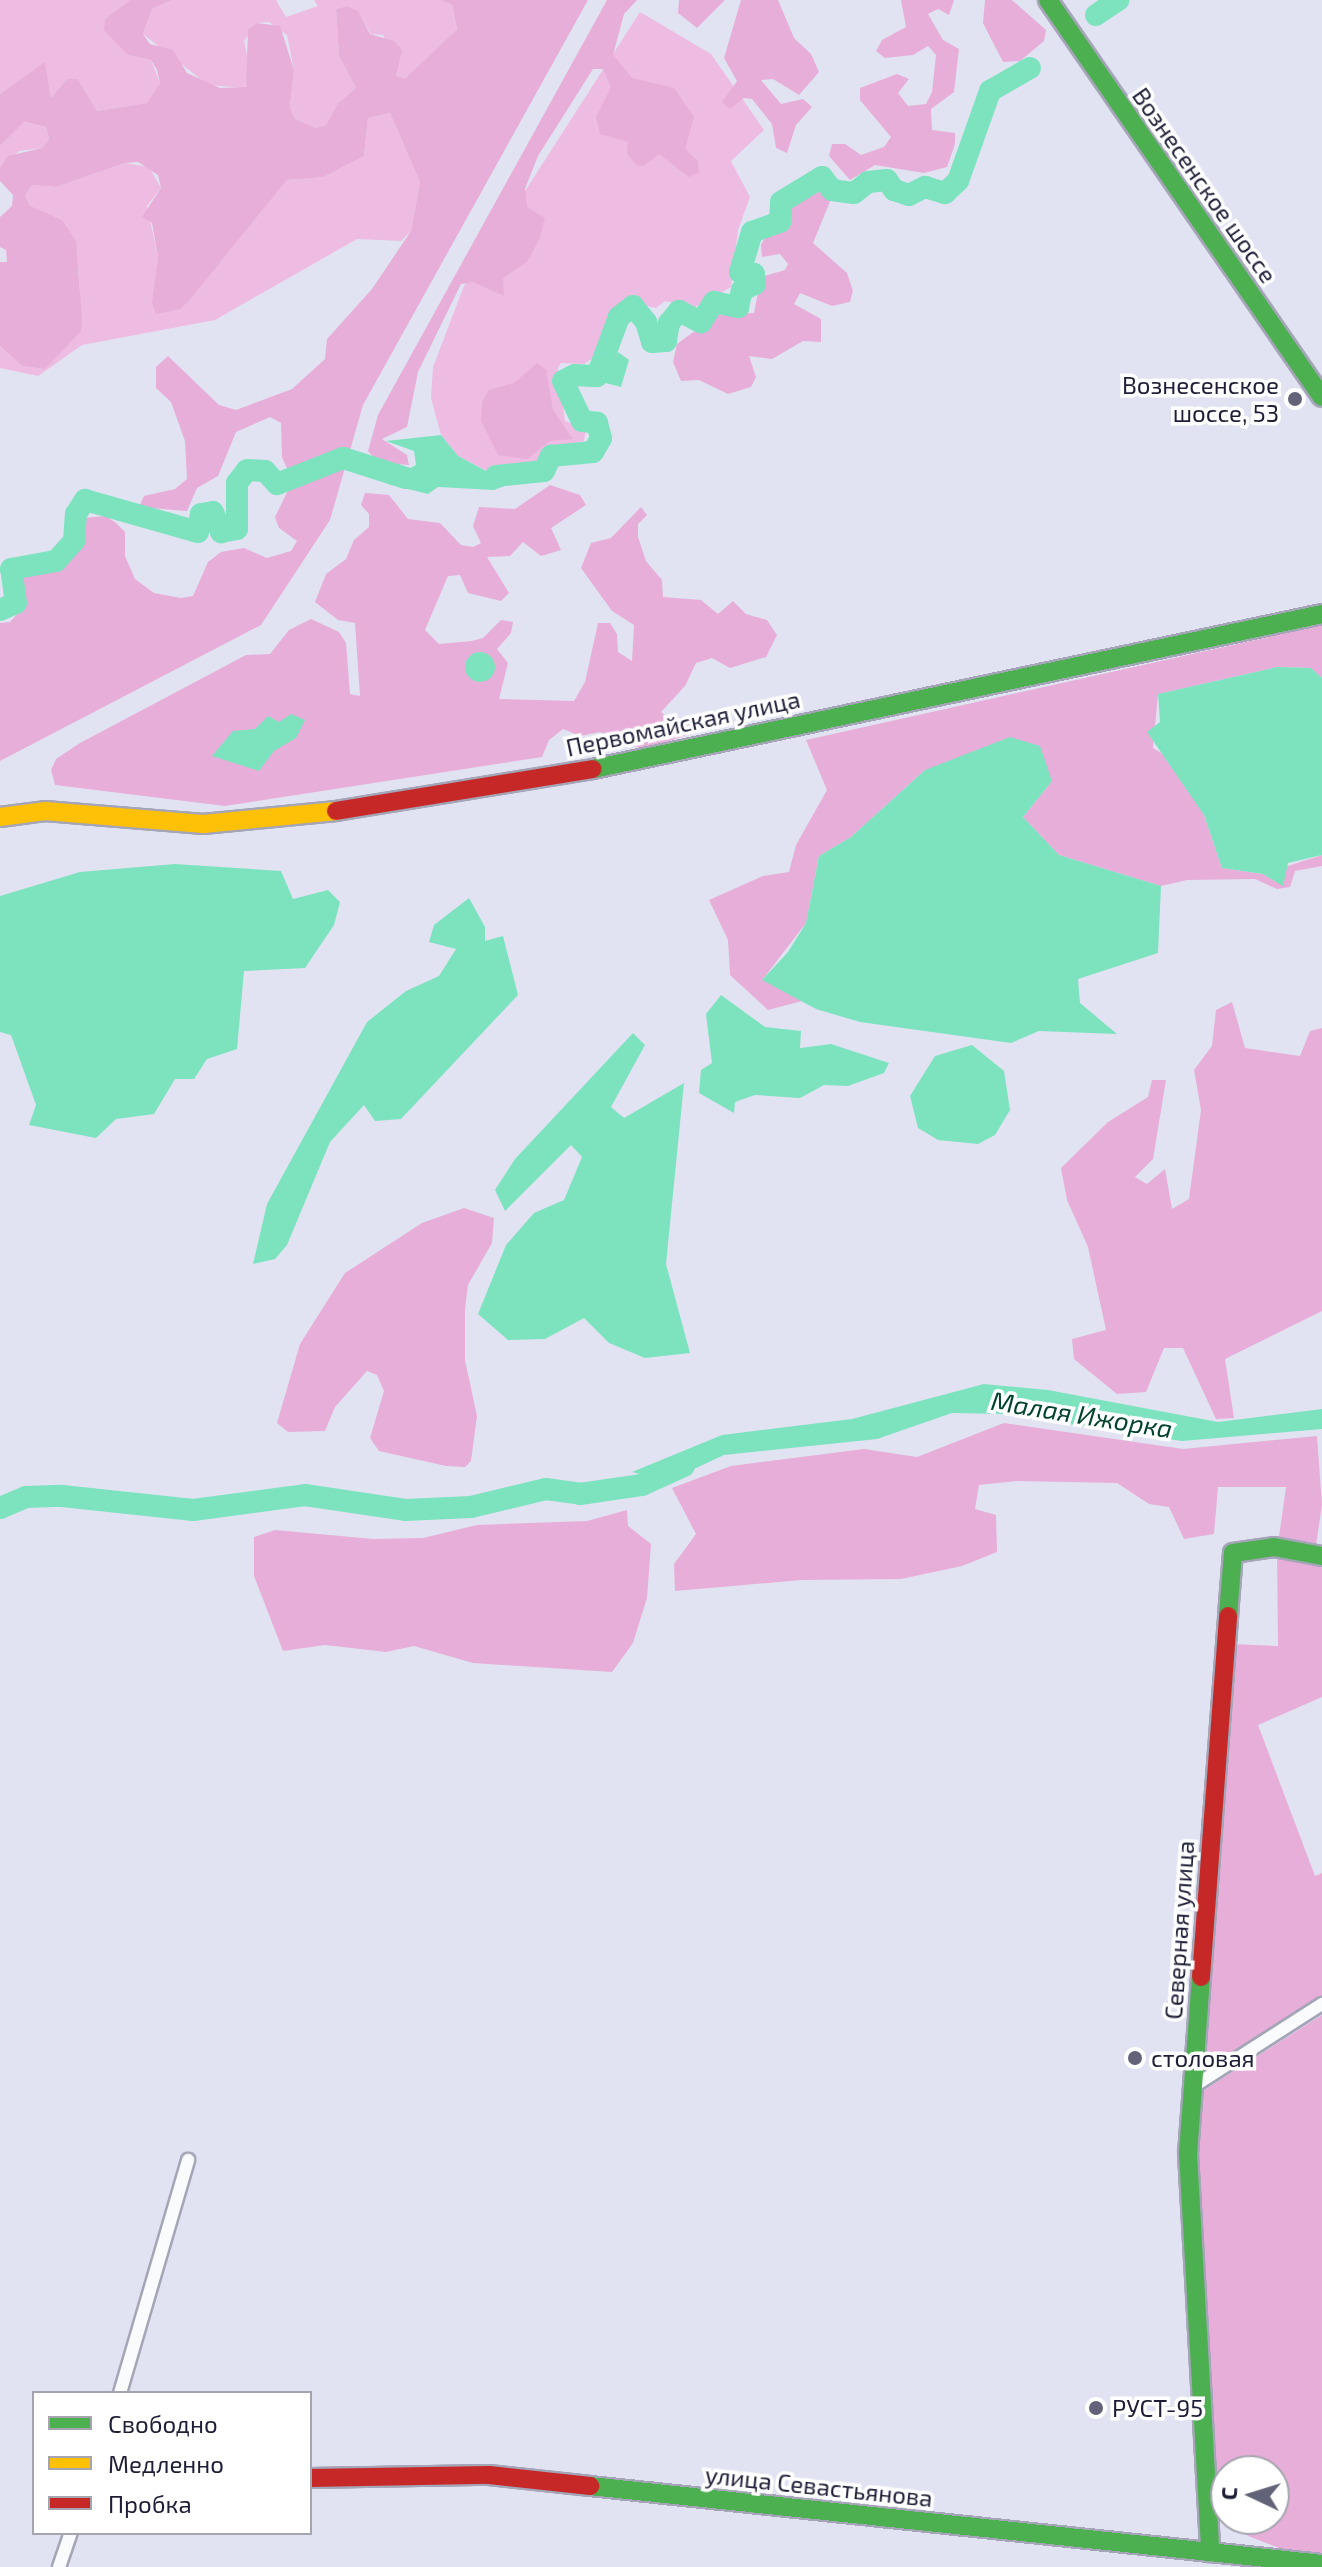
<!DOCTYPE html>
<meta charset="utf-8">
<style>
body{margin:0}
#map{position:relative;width:1322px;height:2567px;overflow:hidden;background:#e1e3f2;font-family:"Exo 2",sans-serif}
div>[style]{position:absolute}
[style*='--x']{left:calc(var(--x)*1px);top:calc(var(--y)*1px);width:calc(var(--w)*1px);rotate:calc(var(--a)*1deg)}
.green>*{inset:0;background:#eebbe2}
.forest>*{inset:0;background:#e7aed9}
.water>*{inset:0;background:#7de3bf}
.round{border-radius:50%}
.river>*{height:22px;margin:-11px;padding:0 11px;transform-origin:11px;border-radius:11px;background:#7de3bf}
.roads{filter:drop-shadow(2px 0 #a4a5b7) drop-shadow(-2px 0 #a4a5b7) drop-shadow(0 2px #a4a5b7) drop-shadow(0 -2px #a4a5b7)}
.street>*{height:12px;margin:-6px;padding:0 6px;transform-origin:6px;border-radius:6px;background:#fafbfd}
.fast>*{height:18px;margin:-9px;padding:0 9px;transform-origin:9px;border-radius:9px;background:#4caf50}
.slow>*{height:18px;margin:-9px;padding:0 9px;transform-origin:9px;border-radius:9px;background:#ffc107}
.jam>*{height:18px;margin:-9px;padding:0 9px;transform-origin:9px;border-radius:9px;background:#c62828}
.dots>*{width:22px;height:22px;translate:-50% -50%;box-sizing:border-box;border:4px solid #fff;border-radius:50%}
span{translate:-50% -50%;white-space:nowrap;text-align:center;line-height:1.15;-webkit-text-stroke:7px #fff;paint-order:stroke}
.street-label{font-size:24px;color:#1e1e37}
.poi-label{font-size:24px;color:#1e1e37}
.right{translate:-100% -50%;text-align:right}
.left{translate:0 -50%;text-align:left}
.water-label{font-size:26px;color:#02432c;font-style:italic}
.legend{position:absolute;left:32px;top:2391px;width:280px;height:144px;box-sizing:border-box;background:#fff;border:2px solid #a5a5af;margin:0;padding:10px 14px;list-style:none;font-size:24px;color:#1e1e37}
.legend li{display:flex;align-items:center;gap:16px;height:40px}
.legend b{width:40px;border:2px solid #a5a5af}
.north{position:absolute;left:1210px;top:2455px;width:80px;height:80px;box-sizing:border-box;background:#fff;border:2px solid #a5a5af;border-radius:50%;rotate:274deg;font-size:22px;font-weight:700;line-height:32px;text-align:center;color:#1e1e37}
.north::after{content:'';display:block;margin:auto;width:28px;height:36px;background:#626378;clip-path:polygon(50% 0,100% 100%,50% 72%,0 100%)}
</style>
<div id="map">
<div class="green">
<i style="clip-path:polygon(0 0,130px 0,105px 19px,128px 55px,151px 60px,160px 83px,155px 94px,147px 103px,97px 111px,78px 79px,67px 79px,51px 98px,45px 63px,0 94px)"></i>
<i style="clip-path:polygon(172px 0,276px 0,286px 17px,318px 6px,314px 0,441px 0,452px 5px,457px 29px,407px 78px,396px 76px,398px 64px,383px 35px,371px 34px,358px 12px,347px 6px,336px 9px,339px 56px,356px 88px,338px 103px,326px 125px,316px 128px,295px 119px,290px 107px,294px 70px,287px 35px,269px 22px,257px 23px,244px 41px,249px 65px,245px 88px,208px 85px,143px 34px,152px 9px)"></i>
<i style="clip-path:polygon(640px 12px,711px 54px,764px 130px,731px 161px,750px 197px,738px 230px,731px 287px,695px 307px,665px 301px,656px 308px,632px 303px,613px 311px,594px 357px,584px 364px,561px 363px,558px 368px,565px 421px,586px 429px,584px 441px,550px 449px,539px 465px,491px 473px,458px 456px,441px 435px,431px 398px,433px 367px,464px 286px)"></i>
<i style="clip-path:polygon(390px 113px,420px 182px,411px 231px,401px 241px,357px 239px,215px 320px,82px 345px,38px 376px,0 368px,0 346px,22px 366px,45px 369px,54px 359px,71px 340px,80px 291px,77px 255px,30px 206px,25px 196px,32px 185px,56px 187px,125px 163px,149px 167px,161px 188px,147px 206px,158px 257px,156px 293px,189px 301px,287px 180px,324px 177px,364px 156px,368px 118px)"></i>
<i style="clip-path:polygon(23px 122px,46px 127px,49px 139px,42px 148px,19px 151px,0 168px,0 146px)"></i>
</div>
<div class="forest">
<i style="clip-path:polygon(130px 0,172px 0,152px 9px,143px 34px,150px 44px,173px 50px,187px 73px,220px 88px,246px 87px,248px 30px,257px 23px,280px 26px,294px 70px,290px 107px,295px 119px,316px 128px,326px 125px,338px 103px,356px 88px,339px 56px,336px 9px,347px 6px,358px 11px,370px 34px,394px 41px,402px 50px,396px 76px,406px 78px,457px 29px,452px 5px,441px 0,588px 0,363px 405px,330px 520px,261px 625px,0 761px,0 623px,10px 622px,19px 612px,22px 578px,58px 570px,76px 553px,82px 518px,106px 516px,116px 523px,125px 532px,125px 556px,135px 579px,154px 593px,181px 598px,193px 596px,208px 562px,221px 552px,244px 548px,267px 558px,291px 551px,297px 541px,279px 528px,275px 517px,293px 480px,282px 458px,281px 423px,270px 417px,236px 432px,218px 476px,197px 488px,187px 511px,139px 507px,144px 496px,175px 489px,187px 479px,185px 441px,171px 402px,156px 388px,156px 367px,168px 356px,219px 405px,236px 410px,292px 389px,325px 359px,327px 339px,372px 289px,411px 231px,420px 182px,390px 113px,368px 118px,364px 156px,324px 177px,287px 180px,189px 301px,180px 309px,156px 314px,152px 303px,158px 257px,152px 223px,142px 217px,161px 188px,158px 175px,138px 162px,125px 163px,56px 187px,32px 185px,25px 196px,30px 206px,62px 220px,76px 241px,82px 319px,81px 331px,45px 369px,22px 366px,0 346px,0 262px,7px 262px,6px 250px,0 247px,0 217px,12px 206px,13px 195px,0 181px,0 168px,8px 156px,42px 148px,49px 139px,46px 127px,24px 122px,0 146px,0 94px,45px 62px,51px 98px,67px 79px,78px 79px,97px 111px,147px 103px,160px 83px,157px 70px,151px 60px,128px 55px,104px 30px,105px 19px)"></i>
<i style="clip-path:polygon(607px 0,637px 0,624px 14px,613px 55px,632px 78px,674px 88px,694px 117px,685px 149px,698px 161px,699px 172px,689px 177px,659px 154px,643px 166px,637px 165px,627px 154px,628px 142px,600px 134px,596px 117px,611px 87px,603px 69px,593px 69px,538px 156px,525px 189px,527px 207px,545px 218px,540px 238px,527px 262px,503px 278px,504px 296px,473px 282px,461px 284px,418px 372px,407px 427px,382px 439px,407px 455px,409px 465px,379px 463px,368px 451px,378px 415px)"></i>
<i style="clip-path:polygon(679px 0,725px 0,697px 28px,678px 13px)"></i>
<i style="clip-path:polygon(741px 0,778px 0,794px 38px,811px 54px,819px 72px,799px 95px,773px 79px,761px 80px,781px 104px,803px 99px,812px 107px,796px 125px,787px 153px,776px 148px,772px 124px,752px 99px,744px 98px,730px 109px,722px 102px,737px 81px,724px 58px)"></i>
<i style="clip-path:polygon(901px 0,954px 0,949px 15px,938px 9px,928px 14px,943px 40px,959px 49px,954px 92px,931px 109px,932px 130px,955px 133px,955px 144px,947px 167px,924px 173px,875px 165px,850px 180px,829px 156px,832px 144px,845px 144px,861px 155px,884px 147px,891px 137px,860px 100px,860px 88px,897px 74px,909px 79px,898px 93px,908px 106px,926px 104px,932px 92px,936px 55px,928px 46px,913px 55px,885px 58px,876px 51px,882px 40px,906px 27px)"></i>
<i style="clip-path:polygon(985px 0,1012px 0,1046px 30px,1044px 41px,1020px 61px,1003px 62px,983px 23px)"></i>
<i style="clip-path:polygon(817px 188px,831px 199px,813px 243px,847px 273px,853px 291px,850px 302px,832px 306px,800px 293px,794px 304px,821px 319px,821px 342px,803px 341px,772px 359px,749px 356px,756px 377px,751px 387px,728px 394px,699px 380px,681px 381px,673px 362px,677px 344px,717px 315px,754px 313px,761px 277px,785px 270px,788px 264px,780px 254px,762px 257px,761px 245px,767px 234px,786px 230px,790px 201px)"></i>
<i style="clip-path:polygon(537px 363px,546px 370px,553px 410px,573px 439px,550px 441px,527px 459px,498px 455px,481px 421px,482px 402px,489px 390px,514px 383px)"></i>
<i style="clip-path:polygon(550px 485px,580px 495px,586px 505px,551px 528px,561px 550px,541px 556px,523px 542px,510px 556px,487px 557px,509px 593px,501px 601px,468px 593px,460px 575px,448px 576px,425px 630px,439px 644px,472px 641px,483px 638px,501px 620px,513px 622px,511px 633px,497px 649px,508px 663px,499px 699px,574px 701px,585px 682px,598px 623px,610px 623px,617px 634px,618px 652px,632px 661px,634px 625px,612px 611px,581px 568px,591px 543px,611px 538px,641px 507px,647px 515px,638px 524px,638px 537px,646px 561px,662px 580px,663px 597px,701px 600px,718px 614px,733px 601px,746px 614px,767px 620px,777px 635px,766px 657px,730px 668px,712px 658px,696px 663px,685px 686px,661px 712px,668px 718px,707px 715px,712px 726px,644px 750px,600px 732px,580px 736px,563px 729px,549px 740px,542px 757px,225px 806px,55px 785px,51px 770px,56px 759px,80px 743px,246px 655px,270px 654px,289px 630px,311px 619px,339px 632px,346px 643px,350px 694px,360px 696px,355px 623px,338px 620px,315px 602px,326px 574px,346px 559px,354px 540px,369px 527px,369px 514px,361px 505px,365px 493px,389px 495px,408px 519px,440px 523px,461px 545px,473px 547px,481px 543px,473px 526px,479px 507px,515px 509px)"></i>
<i style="clip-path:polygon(1322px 625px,1322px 678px,1311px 668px,1277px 667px,1158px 694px,1153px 748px,1168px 757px,1204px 815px,1222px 868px,1263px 874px,1322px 855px,1322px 866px,1295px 871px,1290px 887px,1277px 889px,1255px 879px,1187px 880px,1161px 886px,1059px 855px,1023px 817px,1052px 781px,925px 770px,851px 837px,819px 856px,806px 923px,763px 979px,802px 1001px,768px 1010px,730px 975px,728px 940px,709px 900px,763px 876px,789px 872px,796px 845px,827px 790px,806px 740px)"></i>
<i style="clip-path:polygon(1232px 1002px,1245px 1048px,1300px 1056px,1310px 1031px,1322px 1028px,1322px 1311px,1225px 1359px,1234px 1418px,1216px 1419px,1183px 1348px,1164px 1348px,1146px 1392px,1117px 1394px,1074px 1359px,1072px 1339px,1106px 1330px,1088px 1247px,1067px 1200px,1061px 1168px,1108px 1122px,1148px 1097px,1152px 1080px,1166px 1080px,1153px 1159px,1135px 1177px,1147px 1184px,1165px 1169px,1172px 1209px,1189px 1199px,1201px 1110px,1194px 1070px,1212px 1046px,1216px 1010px)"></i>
<i style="clip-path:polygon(464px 1208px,494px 1218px,492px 1243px,468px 1285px,465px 1309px,465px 1360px,477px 1416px,471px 1461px,465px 1467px,446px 1466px,379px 1451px,370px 1438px,384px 1391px,377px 1375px,367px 1371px,335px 1407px,325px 1431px,288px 1432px,277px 1423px,300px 1344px,345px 1273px,422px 1223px)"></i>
<i style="clip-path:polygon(1004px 1423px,1183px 1449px,1317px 1436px,1322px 1505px,1316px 1545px,1279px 1537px,1286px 1487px,1218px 1487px,1214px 1534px,1184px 1539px,1169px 1507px,1149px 1504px,1117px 1483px,1017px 1481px,979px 1485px,975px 1509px,996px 1515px,997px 1552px,962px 1566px,901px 1579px,802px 1580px,675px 1591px,674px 1564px,696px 1534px,672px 1488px,731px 1466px,864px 1449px,917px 1457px)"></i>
<i style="clip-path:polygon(627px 1510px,628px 1526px,651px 1544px,647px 1598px,633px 1643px,612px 1672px,473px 1663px,414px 1646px,386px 1652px,325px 1645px,283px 1651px,254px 1576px,254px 1537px,275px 1530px,373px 1539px,423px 1538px,477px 1525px,587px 1521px)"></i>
<i style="clip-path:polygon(1277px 1553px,1322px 1562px,1322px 1697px,1258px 1725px,1315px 1876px,1322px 1873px,1322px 1996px,1204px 2071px,1231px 1644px,1278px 1646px)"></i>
<i style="clip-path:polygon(1322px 2015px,1322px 2557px,1295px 2554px,1248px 2536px,1237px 2519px,1274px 2519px,1274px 2471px,1226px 2471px,1226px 2501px,1215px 2485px,1197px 2150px,1201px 2092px)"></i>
</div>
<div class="water">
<i style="clip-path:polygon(618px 352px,629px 360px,621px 387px,575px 375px,593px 371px,599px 356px,612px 365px)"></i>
<i style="clip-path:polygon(441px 435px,458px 456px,490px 473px,523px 467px,522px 479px,494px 490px,438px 487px,428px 494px,388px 484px,378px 475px,384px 466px,405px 471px,416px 465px,414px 451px,386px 441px)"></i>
<i class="round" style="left:465px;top:652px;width:30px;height:30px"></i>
<i style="clip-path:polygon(1277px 667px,1311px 668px,1322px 678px,1322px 855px,1288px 863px,1283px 886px,1263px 874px,1222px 868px,1204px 815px,1147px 732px,1160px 722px,1158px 694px)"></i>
<i style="clip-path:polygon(291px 714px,305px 720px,296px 738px,274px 751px,259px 771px,212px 756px,233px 731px,255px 729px,268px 716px,279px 722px)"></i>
<i style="clip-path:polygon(1010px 737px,1040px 746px,1052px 781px,1023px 817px,1059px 855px,1161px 886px,1158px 953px,1078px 979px,1080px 1003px,1117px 1034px,1039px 1031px,1011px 1043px,860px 1022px,816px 1009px,762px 980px,788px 952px,806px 923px,819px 856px,851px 837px,925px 770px)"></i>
<i style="clip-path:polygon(175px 864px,281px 871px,293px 899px,328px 890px,340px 902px,334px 925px,305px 968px,244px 971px,237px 1049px,207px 1059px,194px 1079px,175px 1079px,154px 1114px,116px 1119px,96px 1138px,29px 1125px,36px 1105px,11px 1035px,0 1032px,0 896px,80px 872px)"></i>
<i style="clip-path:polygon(469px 898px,485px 927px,485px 941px,503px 936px,518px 995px,401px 1119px,375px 1121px,364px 1105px,330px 1142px,287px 1245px,275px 1259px,253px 1264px,267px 1204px,367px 1022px,406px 991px,439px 976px,456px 949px,429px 942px,434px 925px)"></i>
<i style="clip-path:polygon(721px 995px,765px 1027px,801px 1031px,800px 1048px,831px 1044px,889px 1063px,884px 1073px,848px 1086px,824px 1085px,800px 1098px,755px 1095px,735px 1102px,734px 1113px,699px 1093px,701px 1070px,712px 1063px,706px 1014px)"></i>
<i style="clip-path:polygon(633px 1033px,645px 1045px,611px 1107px,624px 1118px,684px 1083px,666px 1264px,690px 1353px,645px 1358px,609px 1343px,584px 1318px,545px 1339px,508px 1340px,478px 1314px,506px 1245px,534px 1213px,564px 1200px,582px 1157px,571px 1145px,505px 1211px,495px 1190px,515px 1159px)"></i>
<i style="clip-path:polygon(972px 1045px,1004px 1071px,1010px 1110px,995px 1135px,978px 1144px,938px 1140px,918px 1128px,910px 1096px,935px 1056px)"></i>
<i style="clip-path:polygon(984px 1384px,1048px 1390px,1218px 1422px,1322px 1409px,1322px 1429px,1182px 1441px,1003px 1414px,952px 1413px,877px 1439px,724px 1455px,668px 1481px,632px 1472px,722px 1435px,852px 1419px)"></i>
</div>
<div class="river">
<i style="--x:1096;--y:15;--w:27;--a:-34"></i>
<i style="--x:496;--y:476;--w:48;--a:-5.9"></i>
<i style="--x:544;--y:471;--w:17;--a:-65"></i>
<i style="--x:551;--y:456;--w:42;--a:-5.4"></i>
<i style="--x:593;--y:452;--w:16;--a:-60"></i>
<i style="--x:601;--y:438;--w:16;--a:-105"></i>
<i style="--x:597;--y:423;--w:15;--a:-172"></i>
<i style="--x:582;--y:421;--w:44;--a:-115.4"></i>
<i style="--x:563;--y:381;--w:13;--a:-27"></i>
<i style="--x:575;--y:375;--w:22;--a:3"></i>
<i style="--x:597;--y:376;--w:63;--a:-69.6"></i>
<i style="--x:619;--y:317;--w:18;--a:-38"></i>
<i style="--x:633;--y:306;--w:21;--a:51"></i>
<i style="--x:646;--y:322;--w:21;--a:73"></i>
<i style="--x:652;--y:342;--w:14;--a:-4"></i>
<i style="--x:666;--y:341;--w:18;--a:-81"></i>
<i style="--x:669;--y:323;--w:16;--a:-50"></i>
<i style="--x:679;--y:311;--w:25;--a:27"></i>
<i style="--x:701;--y:322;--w:24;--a:-57"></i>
<i style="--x:714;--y:302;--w:25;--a:12"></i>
<i style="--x:738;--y:307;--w:17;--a:-77"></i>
<i style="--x:742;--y:290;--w:14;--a:-25"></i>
<i style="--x:755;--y:284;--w:10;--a:-96"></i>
<i style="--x:754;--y:274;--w:14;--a:-172"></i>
<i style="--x:740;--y:272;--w:42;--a:-73.3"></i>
<i style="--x:752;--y:232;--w:30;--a:-20"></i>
<i style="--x:780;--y:222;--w:20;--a:-87"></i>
<i style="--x:781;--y:202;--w:48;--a:-31.4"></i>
<i style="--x:822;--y:177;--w:16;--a:52"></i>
<i style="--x:832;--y:190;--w:22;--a:8"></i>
<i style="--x:854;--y:193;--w:18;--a:-38"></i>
<i style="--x:868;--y:182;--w:19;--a:-6"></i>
<i style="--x:887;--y:180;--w:12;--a:55"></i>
<i style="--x:894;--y:190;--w:16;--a:18"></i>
<i style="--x:909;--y:195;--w:18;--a:-27"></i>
<i style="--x:925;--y:187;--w:21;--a:17"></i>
<i style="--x:945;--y:193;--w:18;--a:-43"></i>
<i style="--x:958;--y:181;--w:96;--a:-70.4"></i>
<i style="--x:990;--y:91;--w:46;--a:-29.9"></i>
<i style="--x:0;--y:610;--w:17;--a:-24"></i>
<i style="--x:16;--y:603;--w:34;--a:-98"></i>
<i style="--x:11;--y:569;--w:46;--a:-10.1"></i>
<i style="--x:56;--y:561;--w:27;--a:-48"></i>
<i style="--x:74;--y:541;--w:27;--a:-86"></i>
<i style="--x:76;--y:514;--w:17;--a:-57"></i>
<i style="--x:85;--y:500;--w:117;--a:15.8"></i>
<i style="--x:198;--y:532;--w:18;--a:-81"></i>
<i style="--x:201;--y:514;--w:12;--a:-9"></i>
<i style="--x:213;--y:512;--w:22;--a:68"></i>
<i style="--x:221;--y:532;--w:16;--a:-11"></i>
<i style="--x:237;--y:529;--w:46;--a:-90"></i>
<i style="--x:237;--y:483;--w:16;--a:-52"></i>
<i style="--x:247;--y:470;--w:18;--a:3"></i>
<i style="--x:265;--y:471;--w:18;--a:47"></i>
<i style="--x:277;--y:484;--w:71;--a:-21.5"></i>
<i style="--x:343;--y:458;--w:66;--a:17.6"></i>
<i style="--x:0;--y:1508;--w:28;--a:-23"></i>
<i style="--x:26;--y:1497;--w:36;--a:-2"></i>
<i style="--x:62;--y:1496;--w:132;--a:6.1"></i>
<i style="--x:193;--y:1510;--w:113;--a:-7.6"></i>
<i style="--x:305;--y:1495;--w:101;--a:8.5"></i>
<i style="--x:405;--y:1510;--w:66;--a:-2.6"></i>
<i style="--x:471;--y:1507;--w:77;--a:-13.5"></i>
<i style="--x:546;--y:1489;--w:34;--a:8"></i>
<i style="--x:580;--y:1494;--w:63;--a:-8.3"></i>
<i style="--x:642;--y:1485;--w:46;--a:-24.3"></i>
</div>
<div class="roads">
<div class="street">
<i style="--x:1191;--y:2088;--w:156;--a:-32.7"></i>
<i style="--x:120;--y:2393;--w:243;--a:-73.7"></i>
<i style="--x:59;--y:2567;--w:36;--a:-71"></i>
</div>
<div class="fast">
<i style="--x:1048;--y:0;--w:482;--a:55.4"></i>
<i style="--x:593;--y:769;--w:745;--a:-12"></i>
<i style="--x:1228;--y:1616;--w:63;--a:-85.5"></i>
<i style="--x:1233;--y:1553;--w:41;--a:-8.3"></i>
<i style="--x:1274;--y:1547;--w:49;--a:10.6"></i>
<i style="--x:1201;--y:1977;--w:176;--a:94.2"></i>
<i style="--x:1188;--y:2153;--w:400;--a:86.8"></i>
<i style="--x:590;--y:2486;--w:736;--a:6.08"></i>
</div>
<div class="slow">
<i style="--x:0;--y:817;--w:45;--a:-7.6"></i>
<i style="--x:45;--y:811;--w:159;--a:4.7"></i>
<i style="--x:203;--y:824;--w:134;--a:-5.6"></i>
</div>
<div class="jam">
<i style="--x:336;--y:811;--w:260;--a:-9.3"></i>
<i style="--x:1201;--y:1977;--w:362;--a:-85.7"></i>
<i style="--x:310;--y:2478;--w:179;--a:-1"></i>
<i style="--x:489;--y:2475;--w:102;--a:6.2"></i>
</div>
</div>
<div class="dots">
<i style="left:1295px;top:399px;background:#626378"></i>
<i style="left:1135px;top:2058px;background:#626378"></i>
<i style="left:1096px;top:2408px;background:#626378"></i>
</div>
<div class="street-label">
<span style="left:1205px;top:185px;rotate:55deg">Вознесенское шоссе</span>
<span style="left:683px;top:723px;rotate:-12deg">Первомайская улица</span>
<span style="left:1179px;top:1930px;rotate:-86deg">Северная улица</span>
<span style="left:819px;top:2486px;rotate:6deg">улица Севастьянова</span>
</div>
<div class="poi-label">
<span class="right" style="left:1279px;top:399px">Вознесенское<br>шоссе, 53</span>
<span class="left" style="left:1151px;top:2058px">столовая</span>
<span class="left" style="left:1112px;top:2408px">РУСТ-95</span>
</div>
<div class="water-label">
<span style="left:1082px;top:1414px;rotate:9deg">Малая Ижорка</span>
</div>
<ul class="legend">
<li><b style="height:10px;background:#4caf50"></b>Свободно</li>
<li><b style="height:10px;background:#ffc107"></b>Медленно</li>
<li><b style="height:10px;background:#c62828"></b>Пробка</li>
</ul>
<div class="north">С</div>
</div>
